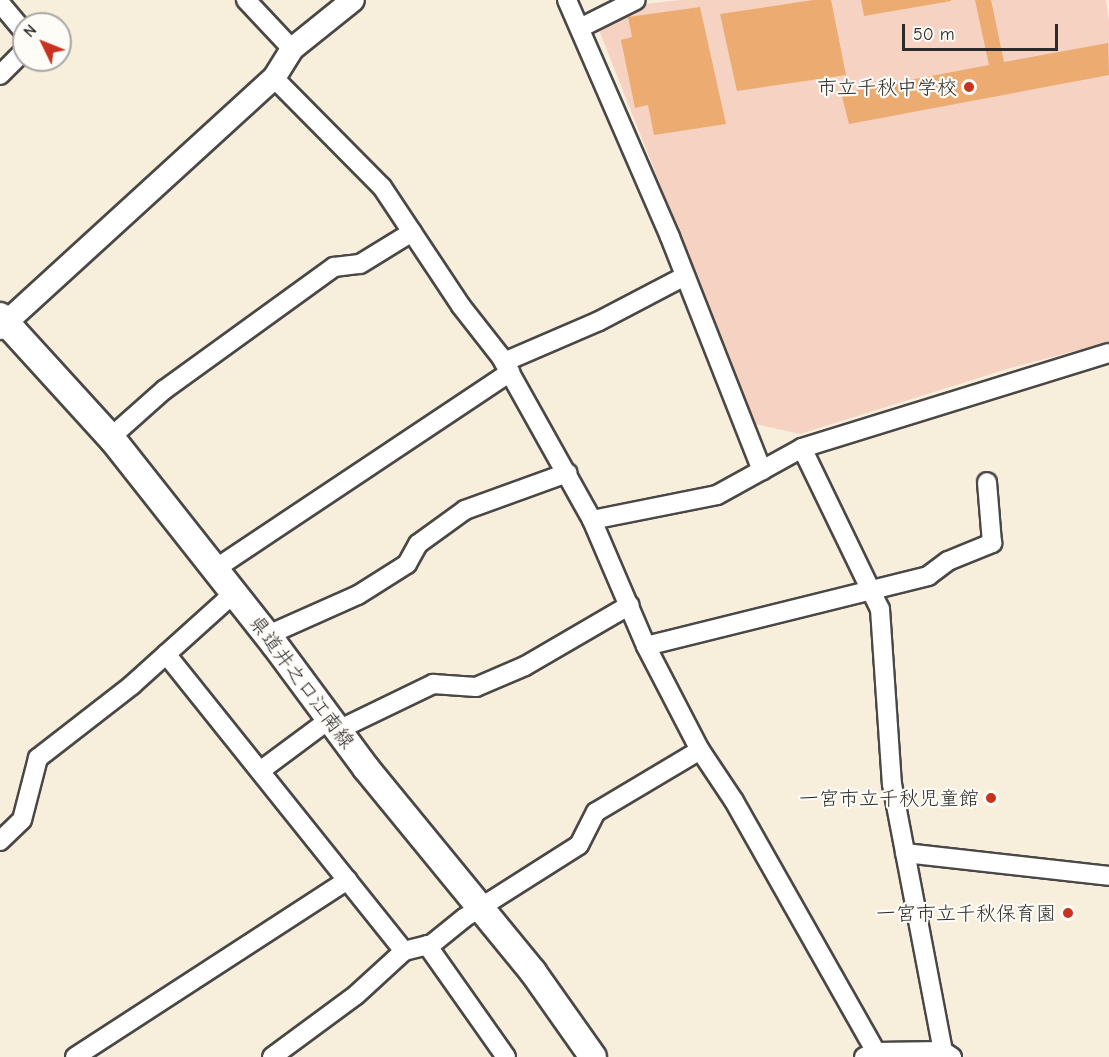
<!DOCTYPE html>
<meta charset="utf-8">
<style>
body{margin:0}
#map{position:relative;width:1109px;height:1057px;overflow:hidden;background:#f7eedc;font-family:"Comic Neue","Klee One",sans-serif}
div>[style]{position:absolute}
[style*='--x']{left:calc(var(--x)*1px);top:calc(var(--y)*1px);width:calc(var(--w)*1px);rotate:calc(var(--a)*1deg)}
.built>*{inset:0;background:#f5d2c2}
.building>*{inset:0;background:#ecac71}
.roads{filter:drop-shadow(2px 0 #4a4846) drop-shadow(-2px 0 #4a4846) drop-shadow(0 2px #4a4846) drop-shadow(0 -2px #4a4846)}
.minor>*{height:18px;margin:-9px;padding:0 9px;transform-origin:9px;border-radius:9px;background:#fff}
.tertiary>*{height:22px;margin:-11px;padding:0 11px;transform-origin:11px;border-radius:11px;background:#fff}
.secondary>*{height:26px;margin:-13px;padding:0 13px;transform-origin:13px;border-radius:13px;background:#fff}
.dots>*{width:16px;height:16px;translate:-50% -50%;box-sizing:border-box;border:3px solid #fdfcf7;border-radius:50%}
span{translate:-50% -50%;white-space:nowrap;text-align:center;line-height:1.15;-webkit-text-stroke:4.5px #fdfcf7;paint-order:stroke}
.poi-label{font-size:20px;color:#2b2b2b}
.right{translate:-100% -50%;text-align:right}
.street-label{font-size:20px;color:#2b2b2b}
.north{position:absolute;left:12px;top:12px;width:60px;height:60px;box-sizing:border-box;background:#fdfcf7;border:2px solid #a9a8a5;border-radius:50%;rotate:313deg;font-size:16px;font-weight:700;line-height:24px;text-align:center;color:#2b2b2b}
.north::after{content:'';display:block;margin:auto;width:21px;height:27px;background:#c8321e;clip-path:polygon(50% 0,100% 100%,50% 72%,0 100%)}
.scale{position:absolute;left:902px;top:24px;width:156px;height:27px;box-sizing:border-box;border:3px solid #2b2b2b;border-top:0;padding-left:8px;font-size:18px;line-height:21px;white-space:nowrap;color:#2b2b2b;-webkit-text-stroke:4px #fdfcf7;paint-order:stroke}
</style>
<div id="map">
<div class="built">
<i style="clip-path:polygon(680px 0,1106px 0,1109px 22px,1109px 342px,1007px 369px,800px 434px,755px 424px,591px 10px)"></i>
</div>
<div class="building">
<i style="clip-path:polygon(813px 0,831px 0,846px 75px,737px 91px,720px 14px)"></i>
<i style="clip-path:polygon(861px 0,951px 0,951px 1px,864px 16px)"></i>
<i style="clip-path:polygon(975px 0,991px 0,1004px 62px,1108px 43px,1109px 75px,849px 124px,841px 93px,989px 65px)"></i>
<i style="clip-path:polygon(700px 7px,726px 124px,654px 135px,648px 105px,635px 108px,621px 40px,632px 37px,628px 17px)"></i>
</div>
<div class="roads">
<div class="minor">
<i style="--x:246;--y:0;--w:67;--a:46.8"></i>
<i style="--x:567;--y:0;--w:258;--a:66.5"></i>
<i style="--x:670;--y:237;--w:251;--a:68.5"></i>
<i style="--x:0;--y:3;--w:38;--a:50"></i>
<i style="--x:582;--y:27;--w:60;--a:-26.6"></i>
<i style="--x:0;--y:75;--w:34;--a:-45"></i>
<i style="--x:274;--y:78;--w:153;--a:45.3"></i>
<i style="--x:382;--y:187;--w:143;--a:56.4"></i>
<i style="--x:461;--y:306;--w:65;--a:51.9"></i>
<i style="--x:501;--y:357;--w:187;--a:60.8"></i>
<i style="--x:592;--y:520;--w:137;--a:66.8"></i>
<i style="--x:646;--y:646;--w:117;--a:62.6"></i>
<i style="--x:700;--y:750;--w:61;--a:56.3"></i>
<i style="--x:734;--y:801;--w:288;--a:60.5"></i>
<i style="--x:504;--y:362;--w:103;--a:-23.3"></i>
<i style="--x:599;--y:321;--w:97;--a:-27.6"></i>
<i style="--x:111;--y:437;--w:71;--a:-41.6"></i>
<i style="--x:164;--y:390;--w:210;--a:-35.9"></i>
<i style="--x:334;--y:267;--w:26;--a:-7"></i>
<i style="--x:360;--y:264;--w:61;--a:-31.6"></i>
<i style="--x:802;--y:448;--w:179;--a:64.2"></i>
<i style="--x:880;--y:609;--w:175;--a:86.1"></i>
<i style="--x:892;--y:784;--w:272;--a:79.2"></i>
<i style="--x:592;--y:520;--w:127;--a:-11.3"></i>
<i style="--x:717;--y:495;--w:97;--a:-28.9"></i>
<i style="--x:802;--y:448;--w:321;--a:-17.2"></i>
<i style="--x:215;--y:569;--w:355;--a:-33.7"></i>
<i style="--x:268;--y:635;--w:98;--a:-24"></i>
<i style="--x:358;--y:595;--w:58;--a:-32.3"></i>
<i style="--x:407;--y:564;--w:23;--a:-61"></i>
<i style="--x:418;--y:544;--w:58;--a:-35.9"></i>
<i style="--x:465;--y:510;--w:109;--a:-19.9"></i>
<i style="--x:646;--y:646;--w:291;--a:-13.9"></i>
<i style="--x:928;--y:576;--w:25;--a:-37"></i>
<i style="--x:948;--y:561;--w:48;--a:-22.2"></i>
<i style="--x:992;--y:543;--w:61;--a:-94.7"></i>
<i style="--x:166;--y:654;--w:381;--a:51.3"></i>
<i style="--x:338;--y:730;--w:106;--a:-25.8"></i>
<i style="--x:433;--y:684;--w:43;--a:4"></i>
<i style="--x:476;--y:687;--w:53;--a:-23.2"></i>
<i style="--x:525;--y:666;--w:121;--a:-30.2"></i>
<i style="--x:260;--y:771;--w:87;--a:-36.6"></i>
<i style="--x:0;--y:841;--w:30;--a:-44"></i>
<i style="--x:22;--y:820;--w:64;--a:-75.5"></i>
<i style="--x:38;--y:758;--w:119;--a:-37.8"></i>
<i style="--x:132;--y:685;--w:137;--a:-42"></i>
<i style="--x:905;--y:853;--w:205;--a:6.4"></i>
<i style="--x:427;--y:945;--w:137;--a:54.8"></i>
<i style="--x:75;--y:1057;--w:325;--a:-33"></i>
<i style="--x:272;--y:1057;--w:104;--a:-36.4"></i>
<i style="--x:356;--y:995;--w:65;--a:-42.5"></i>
<i style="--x:404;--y:951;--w:29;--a:-14"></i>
<i style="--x:432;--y:944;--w:41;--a:-39.1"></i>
<i style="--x:464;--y:918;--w:136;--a:-32.4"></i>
<i style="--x:579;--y:845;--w:37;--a:-63"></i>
<i style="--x:596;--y:812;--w:121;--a:-30.8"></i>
<i style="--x:864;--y:1057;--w:13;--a:-23"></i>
<i style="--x:876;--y:1052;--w:67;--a:-0.9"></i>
<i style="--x:943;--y:1051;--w:11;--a:34"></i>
</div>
<div class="tertiary">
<i style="--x:0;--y:328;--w:371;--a:-42.4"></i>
<i style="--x:274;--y:78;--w:34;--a:-58"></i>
<i style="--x:292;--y:49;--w:78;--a:-38.8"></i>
</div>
<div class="secondary">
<i style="--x:0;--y:316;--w:168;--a:47.7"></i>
<i style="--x:113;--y:440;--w:261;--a:51.7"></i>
<i style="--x:275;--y:645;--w:153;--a:53.5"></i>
<i style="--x:366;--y:768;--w:264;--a:50.7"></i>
<i style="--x:533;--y:972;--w:104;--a:54.8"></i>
</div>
</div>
<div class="dots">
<i style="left:969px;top:87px;background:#c8321e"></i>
<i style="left:991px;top:798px;background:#c8321e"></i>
<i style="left:1068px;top:913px;background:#c8321e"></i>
</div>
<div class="poi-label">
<span class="right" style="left:957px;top:87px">市立千秋中学校</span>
<span class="right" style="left:979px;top:798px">一宮市立千秋児童館</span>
<span class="right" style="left:1056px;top:913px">一宮市立千秋保育園</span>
</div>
<div class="street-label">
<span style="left:302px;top:682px;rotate:53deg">県道井之口江南線</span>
</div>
<div class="north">N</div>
<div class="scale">50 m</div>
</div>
